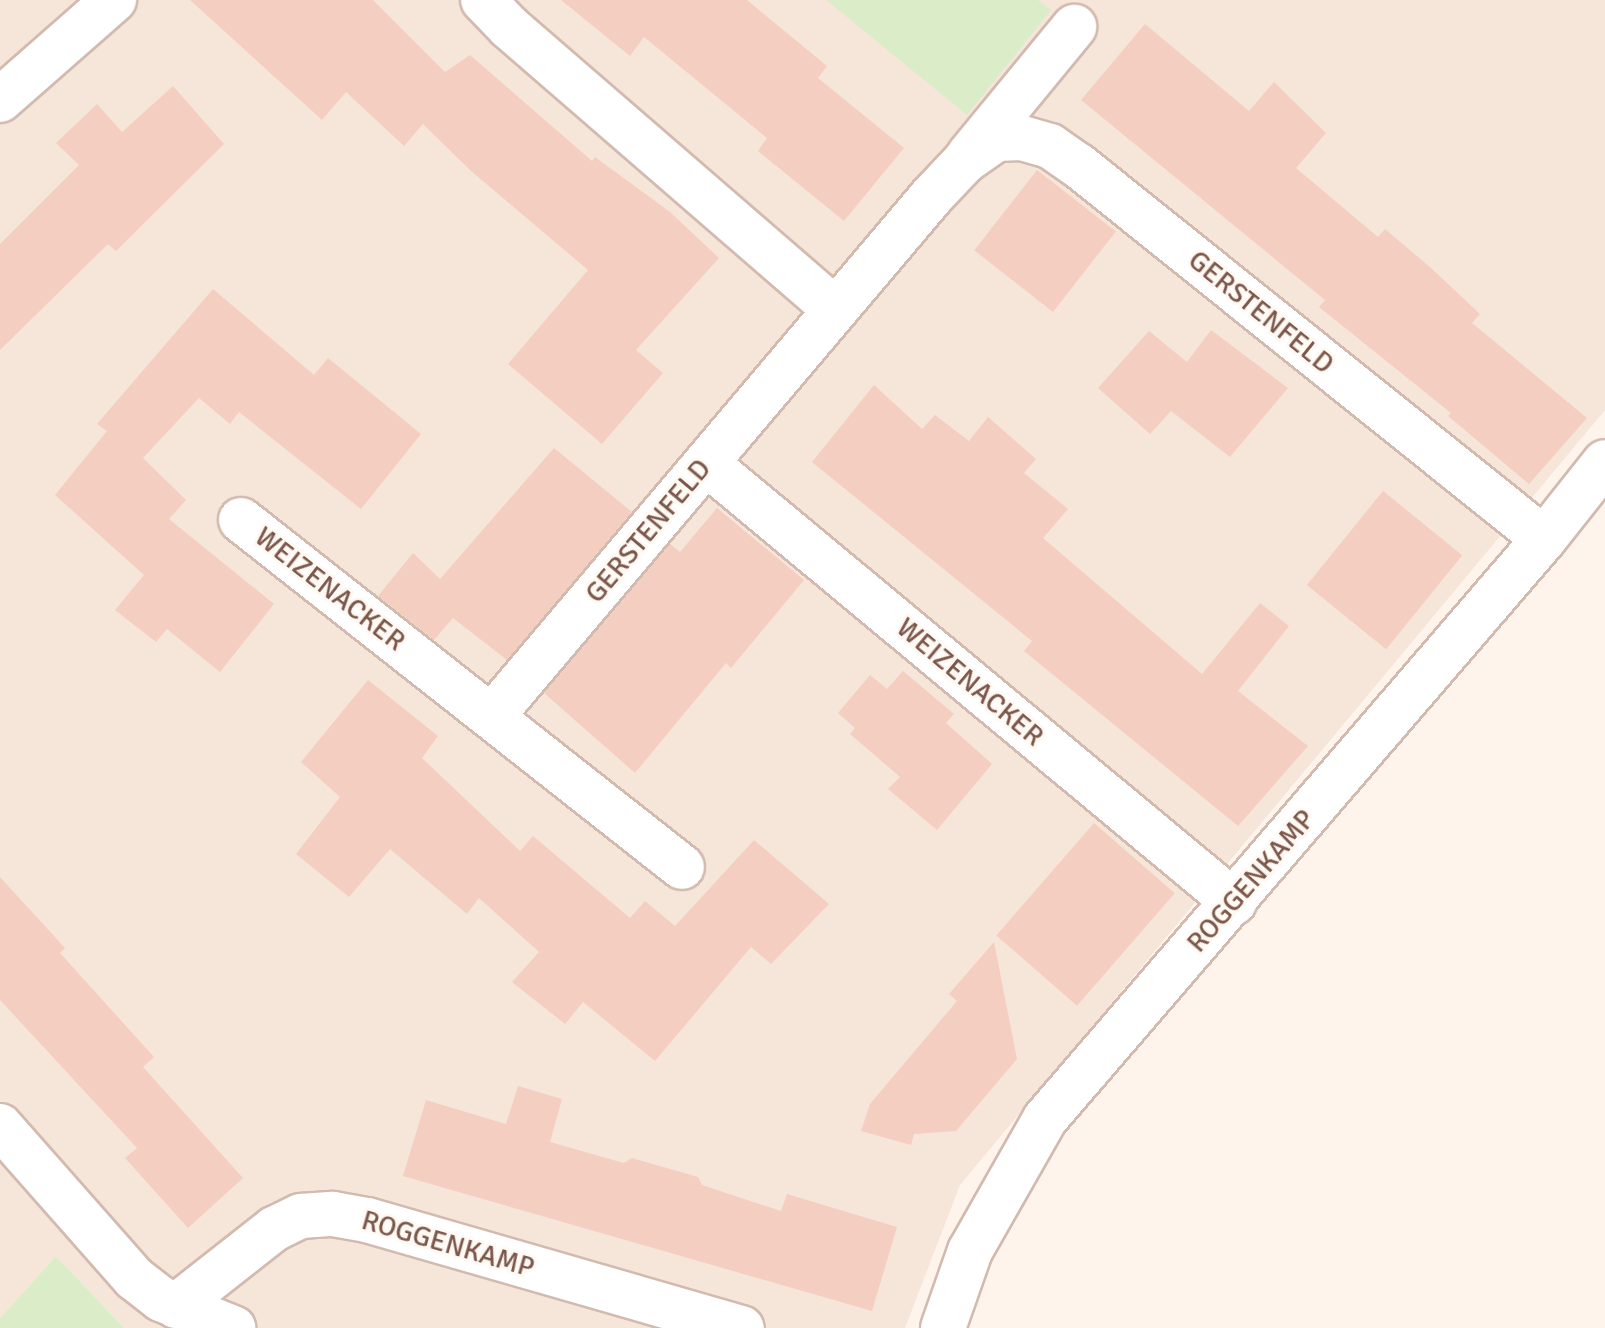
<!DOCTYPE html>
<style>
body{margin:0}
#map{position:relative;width:1605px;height:1328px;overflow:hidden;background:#fef4eb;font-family:Signika,sans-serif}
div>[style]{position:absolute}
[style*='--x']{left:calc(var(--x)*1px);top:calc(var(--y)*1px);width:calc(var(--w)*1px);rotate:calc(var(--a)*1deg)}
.residential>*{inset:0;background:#f6e5d9}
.green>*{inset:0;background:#dbedc8}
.building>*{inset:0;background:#f4cfc1;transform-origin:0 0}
.roads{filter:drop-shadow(2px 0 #d2baaf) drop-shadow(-2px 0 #d2baaf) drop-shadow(0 2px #d2baaf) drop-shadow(0 -2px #d2baaf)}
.street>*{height:44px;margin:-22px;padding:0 22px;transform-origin:22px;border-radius:22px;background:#fff}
span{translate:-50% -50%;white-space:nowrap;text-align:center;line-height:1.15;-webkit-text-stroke:6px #fff9f3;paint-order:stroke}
.street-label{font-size:28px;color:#7b574b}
</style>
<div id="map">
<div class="residential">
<i style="clip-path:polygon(0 0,1605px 0,1605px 410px,960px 1185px,905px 1328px,124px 1328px,56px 1256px,0 1318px)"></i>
</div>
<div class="green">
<i style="clip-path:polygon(826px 0,1038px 0,1051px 10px,967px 115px)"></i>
<i style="clip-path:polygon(56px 1256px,124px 1328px,0 1328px,0 1318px)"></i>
</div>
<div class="building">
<i style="clip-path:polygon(190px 0,373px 0,445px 72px,470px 55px,592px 161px,595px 157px,670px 212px,719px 258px,636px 350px,663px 373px,602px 444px,508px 364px,588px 270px,470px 170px,423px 124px,404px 146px,346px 92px,322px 120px)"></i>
<i style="clip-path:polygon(561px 0,747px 0,827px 66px,818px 78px,904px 148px,844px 221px,758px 151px,767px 138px,644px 37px,630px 56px)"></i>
<i style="clip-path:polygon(1145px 24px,1249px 111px,1274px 82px,1326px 133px,1296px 168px,1378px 237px,1385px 229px,1431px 268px,1480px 314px,1472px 323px,1587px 418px,1529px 484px,1448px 416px,1451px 413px,1319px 307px,1325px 300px,1081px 100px)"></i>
<i style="clip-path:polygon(173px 86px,224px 144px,116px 251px,108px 244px,0 350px,0 244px,79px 165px,56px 143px,97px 104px,122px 132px)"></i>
<i style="left:1037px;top:170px;width:100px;height:102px;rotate:38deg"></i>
<i style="clip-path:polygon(213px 289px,314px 375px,328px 358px,421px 434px,361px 509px,239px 412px,230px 424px,199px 398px,143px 458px,186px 500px,169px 519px,274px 604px,220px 672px,167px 629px,156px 642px,115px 610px,144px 575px,55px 495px,107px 431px,97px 424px)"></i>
<i style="clip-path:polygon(1211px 330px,1288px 388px,1230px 457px,1171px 411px,1150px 434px,1098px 388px,1149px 331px,1187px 362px)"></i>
<i style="clip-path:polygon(874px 385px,922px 429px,935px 415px,969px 441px,988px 417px,1036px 459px,1024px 473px,1068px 509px,1043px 538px,1202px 674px,1260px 603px,1289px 626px,1238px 691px,1308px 746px,1238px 826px,1024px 651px,1032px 641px,812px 462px)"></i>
<i style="clip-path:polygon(554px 448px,632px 512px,507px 660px,453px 618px,434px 640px,378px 596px,413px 553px,440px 579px)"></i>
<i style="left:1383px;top:491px;width:102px;height:121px;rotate:39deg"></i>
<i style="clip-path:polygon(717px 508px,804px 580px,731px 668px,726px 663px,635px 773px,544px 693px,670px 544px,680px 552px)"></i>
<i style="clip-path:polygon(903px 671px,954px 714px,946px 723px,992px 764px,937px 830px,888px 789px,900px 777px,850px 734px,855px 728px,838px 713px,870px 675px,887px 689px)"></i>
<i style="clip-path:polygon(368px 680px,438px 736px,422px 758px,520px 851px,533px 836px,630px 918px,645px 901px,675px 926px,754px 840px,829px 904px,771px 964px,751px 947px,655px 1061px,583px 1002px,565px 1024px,512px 982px,539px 952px,479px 898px,467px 914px,390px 849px,349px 897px,296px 854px,340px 797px,301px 762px)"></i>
<i style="left:1094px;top:823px;width:107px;height:149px;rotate:41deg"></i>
<i style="clip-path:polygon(0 877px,65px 948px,60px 953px,154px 1057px,143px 1067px,243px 1178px,188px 1228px,125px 1158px,137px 1148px,0 1000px)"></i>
<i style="clip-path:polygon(994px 942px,1017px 1059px,956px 1131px,914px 1134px,911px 1145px,861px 1131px,870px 1104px,957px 1001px,949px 994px)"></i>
<i style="clip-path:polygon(518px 1086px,562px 1099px,550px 1142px,624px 1163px,632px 1158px,698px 1177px,702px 1185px,781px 1211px,787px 1194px,897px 1227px,872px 1311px,403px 1176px,426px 1100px,506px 1124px)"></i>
</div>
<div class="roads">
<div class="street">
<i style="--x:483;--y:0;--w:37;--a:46"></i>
<i style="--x:509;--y:27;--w:432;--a:40.9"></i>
<i style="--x:0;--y:100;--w:152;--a:-41.3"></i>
<i style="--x:969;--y:155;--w:166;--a:-50.6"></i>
<i style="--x:706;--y:463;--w:687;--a:39.74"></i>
<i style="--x:241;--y:520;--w:561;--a:38.2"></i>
<i style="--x:492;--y:716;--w:680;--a:-49.77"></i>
<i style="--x:931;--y:197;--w:50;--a:-46.6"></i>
<i style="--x:965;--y:161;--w:38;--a:-35"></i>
<i style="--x:996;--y:139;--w:26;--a:-2"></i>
<i style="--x:1022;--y:138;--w:29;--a:16"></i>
<i style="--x:1050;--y:146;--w:35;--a:35"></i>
<i style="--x:1079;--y:166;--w:596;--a:38.73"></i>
<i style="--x:0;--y:1126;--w:203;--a:48.6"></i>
<i style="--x:134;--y:1278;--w:34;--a:38"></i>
<i style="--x:161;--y:1299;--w:78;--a:21.9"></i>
<i style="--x:176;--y:1306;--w:125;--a:-38.2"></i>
<i style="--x:274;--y:1229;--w:30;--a:-26"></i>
<i style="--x:301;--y:1216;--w:32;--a:-4"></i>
<i style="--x:333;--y:1214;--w:35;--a:10"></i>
<i style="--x:367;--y:1220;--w:390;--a:16.1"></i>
<i style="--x:943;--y:1328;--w:82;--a:-70.7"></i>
<i style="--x:970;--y:1251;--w:152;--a:-60.4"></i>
<i style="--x:1045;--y:1119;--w:765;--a:-49.29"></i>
<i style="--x:1544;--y:539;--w:98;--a:-51.6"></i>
</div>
</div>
<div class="street-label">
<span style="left:1261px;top:312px;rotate:39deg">GERSTENFELD</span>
<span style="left:648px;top:531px;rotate:-50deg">GERSTENFELD</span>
<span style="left:330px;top:589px;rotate:38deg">WEIZENACKER</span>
<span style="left:970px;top:682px;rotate:40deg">WEIZENACKER</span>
<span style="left:1251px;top:881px;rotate:-49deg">ROGGENKAMP</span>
<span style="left:448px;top:1244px;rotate:16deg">ROGGENKAMP</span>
</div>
</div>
